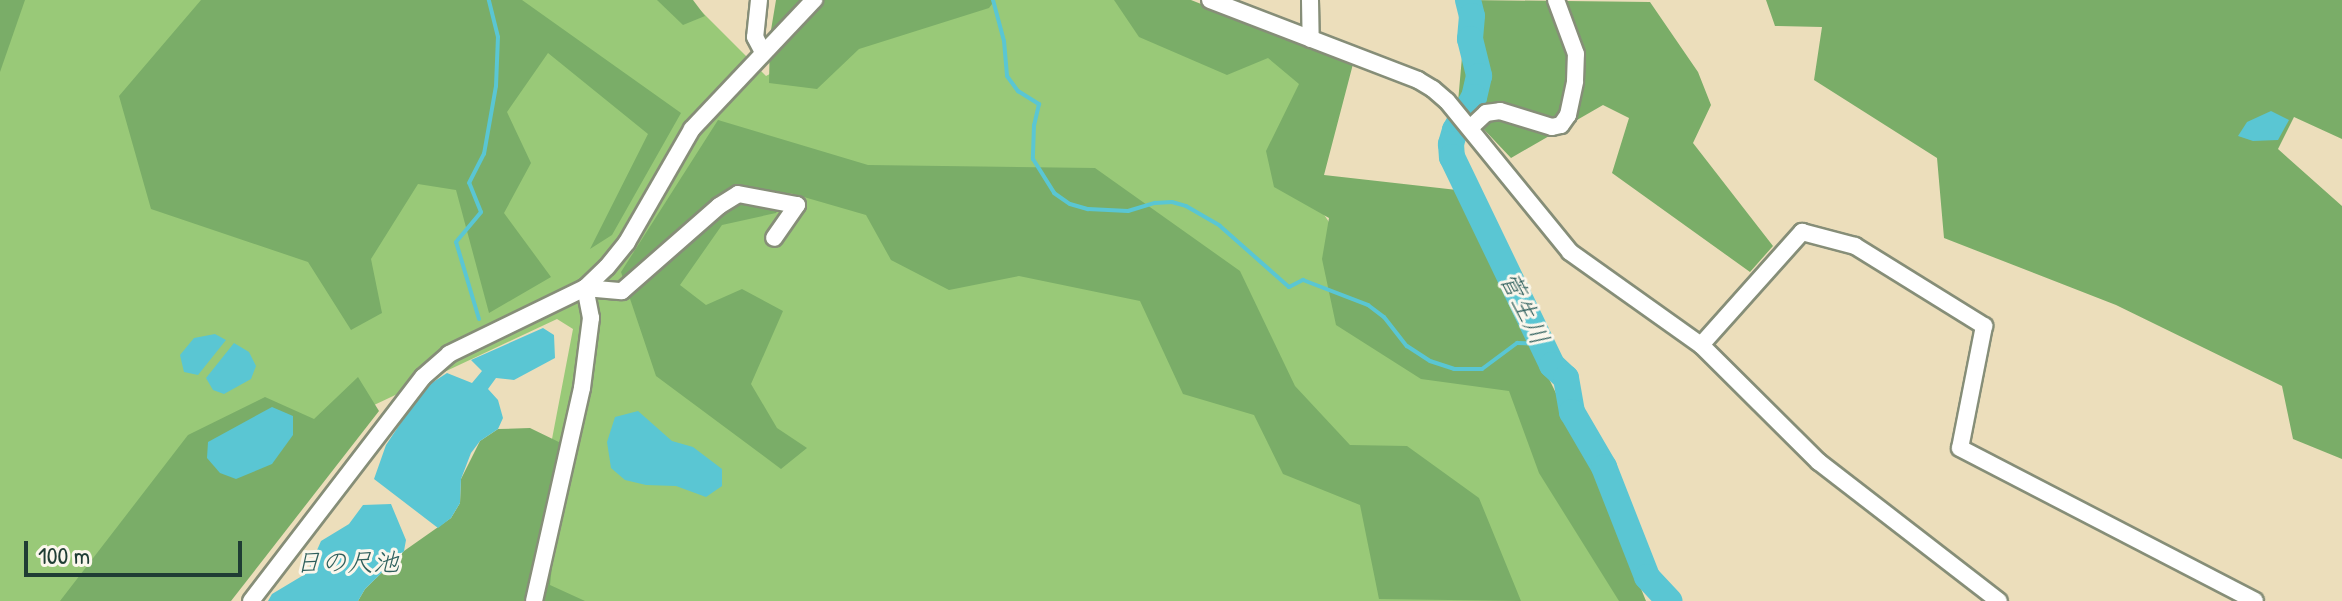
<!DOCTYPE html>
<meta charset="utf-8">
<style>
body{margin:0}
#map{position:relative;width:2342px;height:601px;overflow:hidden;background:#ecdebb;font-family:"Patrick Hand","Klee One",sans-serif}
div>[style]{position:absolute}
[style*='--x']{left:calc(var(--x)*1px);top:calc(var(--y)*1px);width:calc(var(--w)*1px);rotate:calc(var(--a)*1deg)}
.green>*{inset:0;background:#99c978}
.forest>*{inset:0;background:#7aad68}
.water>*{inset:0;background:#5ac6d3}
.stream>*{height:4px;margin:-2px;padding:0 2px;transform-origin:2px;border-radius:2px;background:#5ac6d3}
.river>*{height:26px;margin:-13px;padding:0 13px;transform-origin:13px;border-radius:13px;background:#5ac6d3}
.roads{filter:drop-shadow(2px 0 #868e78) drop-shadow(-2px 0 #868e78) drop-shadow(0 2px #868e78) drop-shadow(0 -2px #868e78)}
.minor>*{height:16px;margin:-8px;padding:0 8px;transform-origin:8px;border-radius:8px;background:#fff}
span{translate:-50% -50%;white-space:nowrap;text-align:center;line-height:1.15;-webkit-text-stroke:6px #fbf7ec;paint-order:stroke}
.water-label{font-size:26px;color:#2e5f5c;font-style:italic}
.scale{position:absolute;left:24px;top:541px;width:218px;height:36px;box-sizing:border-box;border:4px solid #1f3d34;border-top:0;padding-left:10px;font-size:24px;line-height:28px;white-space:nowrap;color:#1f3d34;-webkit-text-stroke:6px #fbf7ec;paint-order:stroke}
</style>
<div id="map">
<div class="green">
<i style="clip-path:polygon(0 0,690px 0,766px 76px,906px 0,1150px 0,1325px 67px,1308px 190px,1425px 369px,1522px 388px,1627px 601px,555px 601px,527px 570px,573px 329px,557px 319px,355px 414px,143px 601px,0 601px)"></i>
</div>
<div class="forest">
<i style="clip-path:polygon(0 0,25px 0,0 72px)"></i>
<i style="clip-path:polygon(201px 0,522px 0,681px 113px,612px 235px,590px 249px,648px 134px,548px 53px,507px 112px,531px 163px,504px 213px,551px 277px,489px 313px,456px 190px,418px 184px,371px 259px,382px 313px,351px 330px,308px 262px,151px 209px,119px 96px)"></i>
<i style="clip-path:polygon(657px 0,693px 0,705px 16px,683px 25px)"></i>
<i style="clip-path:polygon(776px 0,995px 0,989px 8px,859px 49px,817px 89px,769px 83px,770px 36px)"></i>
<i style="clip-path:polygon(1114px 0,1191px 0,1353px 64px,1324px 175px,1457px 190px,1589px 461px,1646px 601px,1619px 601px,1539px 473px,1509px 391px,1421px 379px,1336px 325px,1322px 259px,1329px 218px,1274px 187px,1266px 151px,1299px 84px,1268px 58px,1227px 75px,1139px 37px)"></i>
<i style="clip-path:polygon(1467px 0,1650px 2px,1698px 72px,1711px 105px,1693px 143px,1773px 246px,1750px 272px,1612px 173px,1629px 118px,1603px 105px,1511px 158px,1458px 102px)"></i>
<i style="clip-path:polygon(1766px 0,2342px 0,2342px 139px,2294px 117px,2278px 149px,2342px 206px,2342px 459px,2293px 439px,2282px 386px,2116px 305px,1944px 238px,1937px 158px,1814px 80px,1822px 27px,1775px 26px)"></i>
<i style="clip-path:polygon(718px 120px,868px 165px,1095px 168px,1240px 271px,1295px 386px,1350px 445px,1407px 446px,1479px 498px,1521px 601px,1379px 599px,1360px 505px,1283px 474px,1254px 415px,1183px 394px,1140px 301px,1019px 276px,949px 290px,891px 260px,866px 215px,790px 193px,776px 213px,722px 225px,680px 285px,706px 305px,742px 289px,783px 311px,751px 384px,777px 428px,807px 448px,781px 469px,656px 376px,621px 272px)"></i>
<i style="clip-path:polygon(358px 377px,379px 411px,231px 601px,60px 601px,188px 435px,265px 397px,314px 419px)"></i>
<i style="clip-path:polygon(530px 428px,565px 445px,550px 585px,585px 601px,358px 601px,365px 589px,404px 551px,451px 518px,460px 503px,461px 479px,480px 441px,498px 429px)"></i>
</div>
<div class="water">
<i style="clip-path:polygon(2271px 111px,2289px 120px,2278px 140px,2253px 141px,2238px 136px,2247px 122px)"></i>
<i style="clip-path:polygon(543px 328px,554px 335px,555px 358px,514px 380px,496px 378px,488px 389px,498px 400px,503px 418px,498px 429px,480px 441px,471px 453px,461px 479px,460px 503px,451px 518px,438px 528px,374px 479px,386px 445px,424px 388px,447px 373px,472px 383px,482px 371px,471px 360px)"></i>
<i style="clip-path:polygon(215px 334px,226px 340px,198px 375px,184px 372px,180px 355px,194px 338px)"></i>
<i style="clip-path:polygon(234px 343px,249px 352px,256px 366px,251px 379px,224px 394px,213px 390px,206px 378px)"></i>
<i style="clip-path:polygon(272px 407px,293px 416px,293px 435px,272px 464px,236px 479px,220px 473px,207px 458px,208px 442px)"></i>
<i style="clip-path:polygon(638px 411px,672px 441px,693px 447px,722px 469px,722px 486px,706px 497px,676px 486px,646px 485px,625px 480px,611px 468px,607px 442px,615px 417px)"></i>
<i style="clip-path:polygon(391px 504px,406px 540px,404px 551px,365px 589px,358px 601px,268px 601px,272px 594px,307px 573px,321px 541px,349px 524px,363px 505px)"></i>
</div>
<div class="stream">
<i style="--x:993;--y:0;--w:42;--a:75"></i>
<i style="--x:1004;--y:41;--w:35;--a:85"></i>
<i style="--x:1007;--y:76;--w:19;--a:54"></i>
<i style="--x:1018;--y:91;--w:25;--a:32"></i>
<i style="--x:1039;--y:104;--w:22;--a:103"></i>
<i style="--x:1034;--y:125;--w:34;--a:92"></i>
<i style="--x:1033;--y:159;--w:40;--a:58"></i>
<i style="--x:1054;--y:193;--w:19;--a:35"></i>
<i style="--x:1070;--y:204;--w:19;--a:16"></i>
<i style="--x:1088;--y:209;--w:40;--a:2.9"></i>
<i style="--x:1128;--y:211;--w:28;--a:-17"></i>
<i style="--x:1155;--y:203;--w:17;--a:-3"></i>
<i style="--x:1172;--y:202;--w:15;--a:16"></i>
<i style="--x:1186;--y:206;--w:39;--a:30"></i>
<i style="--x:1220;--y:226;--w:92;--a:41.5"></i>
<i style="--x:1289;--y:287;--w:16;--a:-27"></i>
<i style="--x:1303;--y:280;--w:70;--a:21"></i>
<i style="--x:1368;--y:305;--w:20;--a:37"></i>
<i style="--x:1384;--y:317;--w:37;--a:52"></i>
<i style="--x:1407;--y:346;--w:27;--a:33"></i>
<i style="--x:1430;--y:361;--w:25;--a:18"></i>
<i style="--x:1454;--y:369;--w:28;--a:0"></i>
<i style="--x:1482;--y:369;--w:44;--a:-36.6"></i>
<i style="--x:1517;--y:343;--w:25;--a:2"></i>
<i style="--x:479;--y:319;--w:80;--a:-106.6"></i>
<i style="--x:456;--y:242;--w:39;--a:-50"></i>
<i style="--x:481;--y:212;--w:31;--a:-112"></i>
<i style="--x:469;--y:183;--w:33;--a:-63"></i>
<i style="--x:484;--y:154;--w:69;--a:-80"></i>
<i style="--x:496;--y:86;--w:49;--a:-87.7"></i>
<i style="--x:498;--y:37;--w:38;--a:-104"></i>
</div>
<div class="river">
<i style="--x:1468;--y:0;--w:16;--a:76"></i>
<i style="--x:1472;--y:16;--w:23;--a:95"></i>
<i style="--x:1470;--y:39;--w:38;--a:76"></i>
<i style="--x:1479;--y:76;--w:22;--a:103"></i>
<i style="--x:1474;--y:97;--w:38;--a:120"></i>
<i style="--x:1455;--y:130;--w:15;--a:106"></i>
<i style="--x:1451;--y:144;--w:13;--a:86"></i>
<i style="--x:1452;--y:157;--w:231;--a:64.3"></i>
<i style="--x:1552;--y:365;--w:19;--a:43"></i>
<i style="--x:1566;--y:378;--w:35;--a:80"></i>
<i style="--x:1572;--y:412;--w:64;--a:59.8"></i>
<i style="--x:1604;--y:467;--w:118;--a:68.6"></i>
<i style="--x:1647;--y:577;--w:33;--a:47"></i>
</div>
<div class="roads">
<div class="minor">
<i style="--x:759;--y:0;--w:37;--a:96"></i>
<i style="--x:755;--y:37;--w:17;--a:62"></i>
<i style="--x:1210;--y:0;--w:223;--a:21"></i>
<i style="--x:1418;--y:80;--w:17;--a:31"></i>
<i style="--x:1433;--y:89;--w:18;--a:41"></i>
<i style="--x:1447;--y:101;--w:195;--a:50.8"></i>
<i style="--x:1570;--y:252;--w:161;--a:35.4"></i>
<i style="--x:1701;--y:345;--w:166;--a:44.8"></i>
<i style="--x:1819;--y:462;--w:227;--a:37.7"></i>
<i style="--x:1310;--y:0;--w:39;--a:89"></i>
<i style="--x:1470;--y:128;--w:22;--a:-43"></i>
<i style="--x:1486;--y:113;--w:14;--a:-8"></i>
<i style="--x:1500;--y:111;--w:54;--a:17.1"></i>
<i style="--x:1552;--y:127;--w:9;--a:-13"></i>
<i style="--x:1561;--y:125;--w:12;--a:-55"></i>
<i style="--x:1568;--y:115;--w:35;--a:-78"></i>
<i style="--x:1575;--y:81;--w:27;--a:-88"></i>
<i style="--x:1576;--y:54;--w:58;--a:-110.3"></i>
<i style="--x:585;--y:288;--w:37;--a:5"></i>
<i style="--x:622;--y:291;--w:129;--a:-41.2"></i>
<i style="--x:719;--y:206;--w:22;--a:-32"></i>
<i style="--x:738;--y:194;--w:60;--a:10.6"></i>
<i style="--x:797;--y:205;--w:40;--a:124.9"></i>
<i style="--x:1701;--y:345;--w:152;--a:-48.2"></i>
<i style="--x:1802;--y:232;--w:55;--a:14.8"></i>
<i style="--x:1855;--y:246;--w:152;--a:31.8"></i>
<i style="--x:1984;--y:326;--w:124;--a:101.1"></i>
<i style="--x:1960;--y:448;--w:332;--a:27.4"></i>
<i style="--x:251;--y:601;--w:282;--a:-52.5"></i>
<i style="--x:423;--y:377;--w:35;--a:-41"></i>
<i style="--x:449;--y:354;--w:151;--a:-25.9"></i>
<i style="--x:585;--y:288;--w:30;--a:-44"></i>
<i style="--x:607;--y:267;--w:32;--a:-51"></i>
<i style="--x:627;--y:242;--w:130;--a:-60.1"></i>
<i style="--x:692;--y:129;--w:178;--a:-46.6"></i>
<i style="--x:534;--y:601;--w:218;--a:-77.3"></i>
<i style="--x:582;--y:388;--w:71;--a:-82.7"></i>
<i style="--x:591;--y:318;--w:31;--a:-101"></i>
</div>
</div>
<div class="water-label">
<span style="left:1525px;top:308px;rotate:64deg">菅生川</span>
<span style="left:347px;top:562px">日の尺池</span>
</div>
<div class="scale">100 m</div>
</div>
